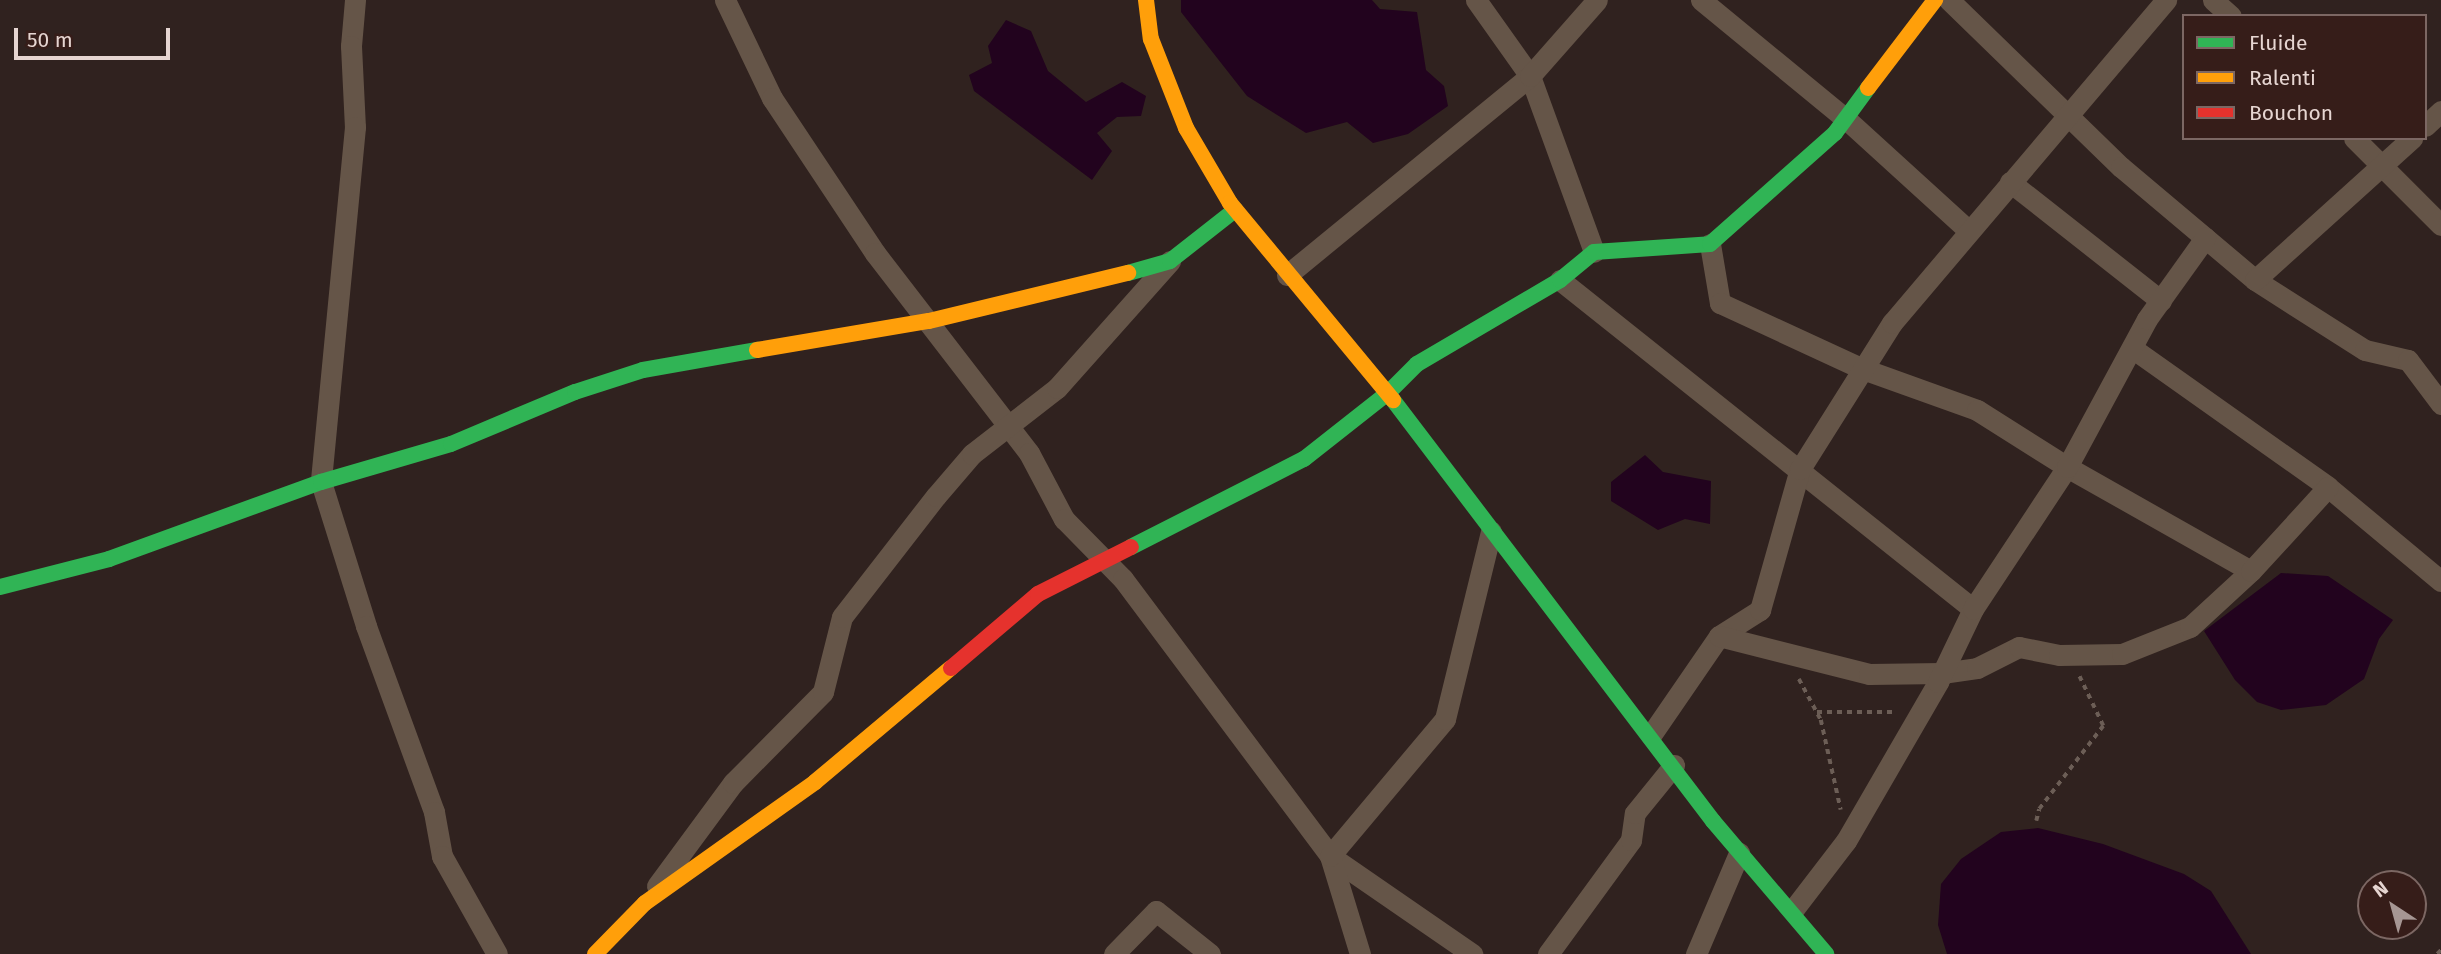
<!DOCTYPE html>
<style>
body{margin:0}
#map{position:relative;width:2441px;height:954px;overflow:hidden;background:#30221f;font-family:"Fira Sans",sans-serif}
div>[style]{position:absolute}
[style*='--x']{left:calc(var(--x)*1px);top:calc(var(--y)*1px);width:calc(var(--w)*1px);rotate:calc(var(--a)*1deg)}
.water>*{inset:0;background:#22031e}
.path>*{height:3.5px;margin-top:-1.75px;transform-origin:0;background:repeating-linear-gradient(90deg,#6c5e56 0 5px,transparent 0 10px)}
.street>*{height:21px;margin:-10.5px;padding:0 10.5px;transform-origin:10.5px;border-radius:10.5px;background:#655548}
.fast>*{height:16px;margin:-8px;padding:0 8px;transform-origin:8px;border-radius:8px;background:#30b455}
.slow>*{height:16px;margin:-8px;padding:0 8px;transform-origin:8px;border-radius:8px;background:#ff9f0a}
.jam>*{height:16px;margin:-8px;padding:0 8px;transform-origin:8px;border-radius:8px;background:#e5322d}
span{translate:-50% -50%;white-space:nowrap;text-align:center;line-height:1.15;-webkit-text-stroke:7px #361d19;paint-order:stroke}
.legend{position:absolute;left:2182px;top:14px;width:245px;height:126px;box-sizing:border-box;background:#361d19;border:2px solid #7c6763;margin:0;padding:9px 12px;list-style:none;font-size:21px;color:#e6d5d1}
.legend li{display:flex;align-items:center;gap:14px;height:35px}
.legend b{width:35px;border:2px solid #7c6763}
.north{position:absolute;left:2357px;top:870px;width:70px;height:70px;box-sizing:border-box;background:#361d19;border:2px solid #7c6763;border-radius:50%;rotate:324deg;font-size:19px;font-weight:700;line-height:28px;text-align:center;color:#e6d5d1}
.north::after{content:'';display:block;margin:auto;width:24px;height:32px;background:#a69693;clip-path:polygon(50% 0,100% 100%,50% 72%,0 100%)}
.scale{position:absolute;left:14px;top:28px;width:156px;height:32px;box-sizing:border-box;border:4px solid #e6d5d1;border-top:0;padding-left:9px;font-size:21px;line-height:24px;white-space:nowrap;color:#e6d5d1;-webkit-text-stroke:5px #361d19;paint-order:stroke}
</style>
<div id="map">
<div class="water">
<i style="clip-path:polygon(1181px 0,1372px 0,1380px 9px,1417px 12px,1426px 70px,1444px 86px,1448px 106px,1408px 134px,1373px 143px,1347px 122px,1306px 133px,1247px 96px,1181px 12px)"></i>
<i style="clip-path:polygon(1006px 20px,1031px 31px,1048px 71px,1086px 102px,1122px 82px,1146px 96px,1141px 116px,1117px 117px,1097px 133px,1112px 151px,1092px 180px,974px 91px,969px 75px,992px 63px,988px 46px)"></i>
<i style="clip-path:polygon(1645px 455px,1663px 472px,1711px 481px,1710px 524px,1685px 519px,1658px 530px,1611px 501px,1611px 482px)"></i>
<i style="clip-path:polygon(2281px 573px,2328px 576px,2393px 620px,2379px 639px,2364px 679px,2326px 705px,2281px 710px,2257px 702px,2235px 680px,2204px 631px)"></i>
<i style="clip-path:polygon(2038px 828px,2103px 844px,2184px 874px,2211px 891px,2251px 954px,1947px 954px,1938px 925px,1941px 884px,1961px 859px,2001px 832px)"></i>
</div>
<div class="path">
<i style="--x:1799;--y:679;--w:47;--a:61.8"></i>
<i style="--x:1821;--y:720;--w:92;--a:77.5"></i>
<i style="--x:1817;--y:712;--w:79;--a:0"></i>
<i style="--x:2036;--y:821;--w:12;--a:-76"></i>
<i style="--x:2039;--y:809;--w:105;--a:-52.4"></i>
<i style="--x:2103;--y:726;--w:55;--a:-115.6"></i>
<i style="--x:2437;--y:954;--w:6;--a:-45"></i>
</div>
<div class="street">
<i style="--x:355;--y:0;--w:46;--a:95"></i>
<i style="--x:351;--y:46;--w:81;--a:87.2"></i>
<i style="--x:355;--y:127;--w:357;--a:95.5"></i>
<i style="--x:321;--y:482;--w:151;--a:72.6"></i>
<i style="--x:366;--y:626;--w:198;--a:69.9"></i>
<i style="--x:434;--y:812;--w:45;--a:79.7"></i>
<i style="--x:442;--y:856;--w:112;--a:60.7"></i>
<i style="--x:725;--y:0;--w:109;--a:64.4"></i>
<i style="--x:772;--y:98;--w:186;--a:56.4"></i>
<i style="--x:875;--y:253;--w:252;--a:52.4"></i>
<i style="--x:1029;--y:453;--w:75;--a:62.1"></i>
<i style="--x:1064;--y:519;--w:84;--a:45.5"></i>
<i style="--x:1123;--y:579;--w:346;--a:53.2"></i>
<i style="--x:1330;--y:856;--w:173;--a:34.6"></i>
<i style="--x:1476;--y:0;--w:93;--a:54.6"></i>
<i style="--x:1530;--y:76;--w:187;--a:70"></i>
<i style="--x:1701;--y:0;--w:188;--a:39.4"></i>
<i style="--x:1846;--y:119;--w:166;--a:42.3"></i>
<i style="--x:1949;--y:0;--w:240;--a:44.2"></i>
<i style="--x:2121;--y:167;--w:175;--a:40.1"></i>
<i style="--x:2255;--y:280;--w:130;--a:32.5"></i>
<i style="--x:2365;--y:350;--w:44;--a:13.1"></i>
<i style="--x:2408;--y:360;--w:55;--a:53.1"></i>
<i style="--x:2213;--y:0;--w:24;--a:42"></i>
<i style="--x:2425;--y:126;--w:22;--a:-43"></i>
<i style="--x:2354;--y:138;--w:123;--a:45"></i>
<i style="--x:2010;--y:182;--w:192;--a:38.2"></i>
<i style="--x:1710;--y:244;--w:60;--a:80.4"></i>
<i style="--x:1720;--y:303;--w:157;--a:24.8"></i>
<i style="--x:1863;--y:369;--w:121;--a:19.8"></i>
<i style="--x:1977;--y:410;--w:107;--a:32.3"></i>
<i style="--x:2067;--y:467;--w:211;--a:29.5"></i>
<i style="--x:1287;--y:275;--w:314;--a:-39.3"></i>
<i style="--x:1530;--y:76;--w:101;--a:-48.6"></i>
<i style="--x:1560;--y:280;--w:528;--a:38.54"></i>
<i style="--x:2255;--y:280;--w:212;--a:-42.1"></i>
<i style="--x:2132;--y:348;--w:240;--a:35.3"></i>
<i style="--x:2328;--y:487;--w:147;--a:39.8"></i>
<i style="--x:1719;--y:636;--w:49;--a:-32.4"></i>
<i style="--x:1760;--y:610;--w:147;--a:-74.2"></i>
<i style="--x:1800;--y:469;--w:173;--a:-57.8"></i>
<i style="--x:1892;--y:323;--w:424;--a:-49.7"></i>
<i style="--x:1651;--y:735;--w:120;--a:-55.5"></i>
<i style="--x:1719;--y:636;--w:155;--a:14.2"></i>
<i style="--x:1869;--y:674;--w:73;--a:-0.8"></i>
<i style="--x:1942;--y:673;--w:35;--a:-8"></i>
<i style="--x:1977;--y:668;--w:47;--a:-26.6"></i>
<i style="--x:2019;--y:647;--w:41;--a:11.3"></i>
<i style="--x:2059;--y:655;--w:63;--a:-0.9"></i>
<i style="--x:2122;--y:654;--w:73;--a:-21.7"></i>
<i style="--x:2190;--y:627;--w:83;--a:-42.6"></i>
<i style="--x:2251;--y:571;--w:114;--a:-47.5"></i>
<i style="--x:657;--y:886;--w:128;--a:-53.6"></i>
<i style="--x:733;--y:783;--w:128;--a:-45.3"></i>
<i style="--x:823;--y:692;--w:77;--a:-75.8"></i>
<i style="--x:842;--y:617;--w:153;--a:-52.2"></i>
<i style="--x:936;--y:496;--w:55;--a:-49.4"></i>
<i style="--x:972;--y:454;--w:108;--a:-37.8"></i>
<i style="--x:1057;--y:388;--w:170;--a:-48.3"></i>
<i style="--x:1793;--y:910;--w:87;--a:-52.5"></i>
<i style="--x:1846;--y:841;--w:184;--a:-59.9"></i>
<i style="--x:1938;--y:682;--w:81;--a:-64.4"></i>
<i style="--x:1973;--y:609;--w:170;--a:-56.5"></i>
<i style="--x:2067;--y:467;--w:168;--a:-61.6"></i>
<i style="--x:2147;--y:319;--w:100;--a:-54.4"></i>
<i style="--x:1114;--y:954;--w:60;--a:-45.7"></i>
<i style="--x:1156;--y:911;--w:69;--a:38.5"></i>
<i style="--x:1360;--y:954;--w:102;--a:-107"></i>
<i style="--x:1330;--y:856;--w:179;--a:-50"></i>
<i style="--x:1445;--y:719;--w:193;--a:-76.2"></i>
<i style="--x:1548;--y:954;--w:141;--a:-53.9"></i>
<i style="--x:1631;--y:840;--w:27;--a:-82"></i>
<i style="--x:1635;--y:813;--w:62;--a:-50.9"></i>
<i style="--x:1696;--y:954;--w:110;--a:-66.9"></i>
</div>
<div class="fast">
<i style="--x:1128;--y:273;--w:44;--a:-15.9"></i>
<i style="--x:1170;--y:261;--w:83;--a:-38.1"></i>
<i style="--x:1393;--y:400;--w:529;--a:52.76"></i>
<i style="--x:1713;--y:821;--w:175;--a:49.6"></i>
<i style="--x:1131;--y:547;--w:194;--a:-27"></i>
<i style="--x:1304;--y:459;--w:107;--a:-38.2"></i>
<i style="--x:1388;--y:393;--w:41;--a:-45"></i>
<i style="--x:1417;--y:364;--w:166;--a:-30.4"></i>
<i style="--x:1560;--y:280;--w:44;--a:-39.5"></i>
<i style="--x:1594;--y:252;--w:116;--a:-3.9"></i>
<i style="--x:1710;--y:244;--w:167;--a:-41.6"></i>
<i style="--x:1835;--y:133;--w:56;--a:-53.7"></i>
<i style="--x:0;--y:587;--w:113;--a:-14.4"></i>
<i style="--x:109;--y:559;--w:226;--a:-20"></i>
<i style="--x:321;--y:482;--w:135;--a:-16.3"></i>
<i style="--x:451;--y:444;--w:134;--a:-22.8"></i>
<i style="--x:575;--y:392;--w:71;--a:-17.9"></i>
<i style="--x:643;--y:370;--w:116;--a:-10"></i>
</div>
<div class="slow">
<i style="--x:1146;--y:0;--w:39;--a:83"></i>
<i style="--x:1151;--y:39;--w:96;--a:68.5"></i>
<i style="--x:1186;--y:128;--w:87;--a:59.6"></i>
<i style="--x:1230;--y:203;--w:256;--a:50.4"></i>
<i style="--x:1868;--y:88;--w:111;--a:-52.7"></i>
<i style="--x:757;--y:350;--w:174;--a:-9.6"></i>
<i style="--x:929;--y:321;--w:205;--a:-13.6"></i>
<i style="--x:595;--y:954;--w:71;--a:-45.6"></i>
<i style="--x:645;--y:903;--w:209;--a:-35.4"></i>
<i style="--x:815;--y:782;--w:177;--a:-40"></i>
</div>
<div class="jam">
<i style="--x:951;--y:668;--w:114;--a:-40.4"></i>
<i style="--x:1038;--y:594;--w:104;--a:-26.8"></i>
</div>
<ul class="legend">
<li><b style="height:9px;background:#30b455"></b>Fluide</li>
<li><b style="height:9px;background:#ff9f0a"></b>Ralenti</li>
<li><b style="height:9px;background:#e5322d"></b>Bouchon</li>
</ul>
<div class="north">N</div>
<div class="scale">50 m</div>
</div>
